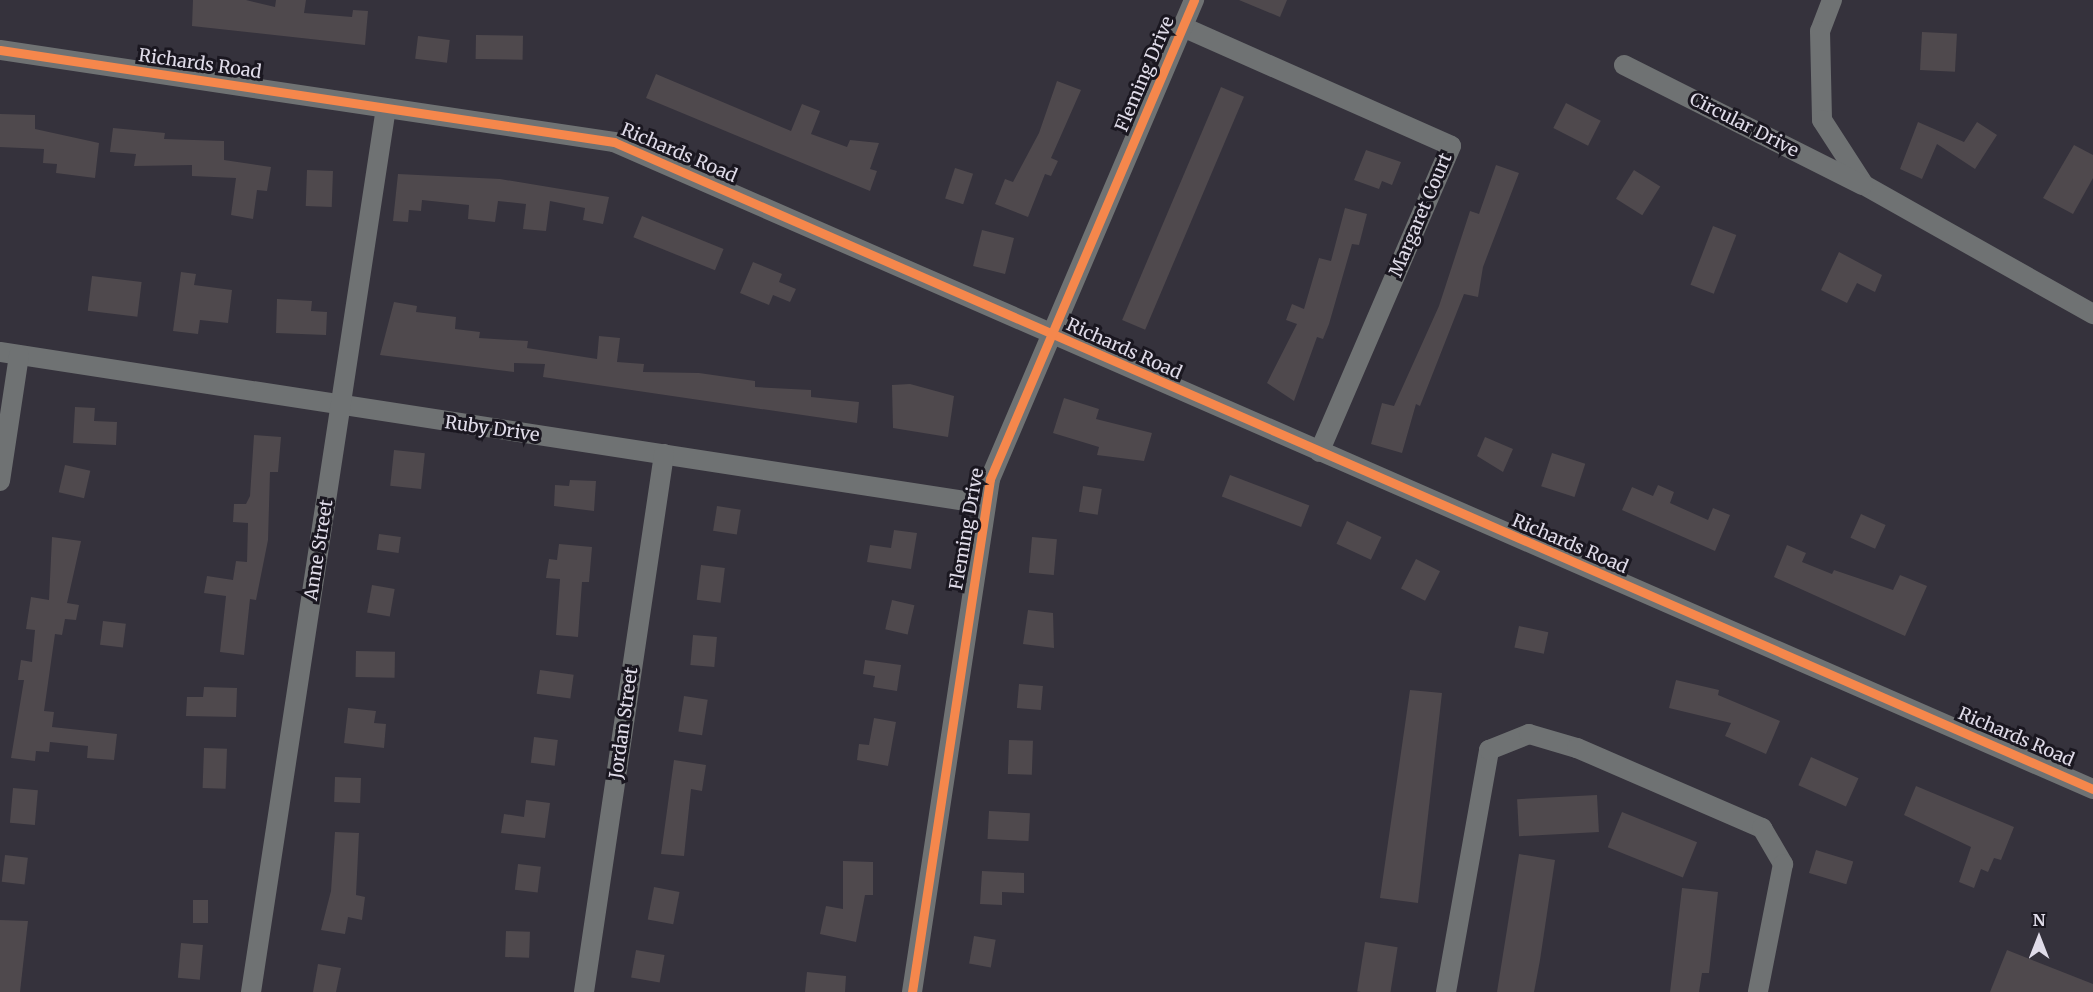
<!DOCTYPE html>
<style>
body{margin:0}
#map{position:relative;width:2093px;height:992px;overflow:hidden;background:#35323c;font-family:Merriweather,serif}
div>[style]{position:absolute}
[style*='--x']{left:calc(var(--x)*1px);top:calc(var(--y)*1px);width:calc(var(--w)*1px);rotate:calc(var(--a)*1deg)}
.building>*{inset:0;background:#4f494d;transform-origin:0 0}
.minor>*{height:20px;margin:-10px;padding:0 10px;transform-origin:10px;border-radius:10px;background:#6f7273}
.cycleway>*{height:9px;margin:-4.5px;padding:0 4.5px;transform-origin:4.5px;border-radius:4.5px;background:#f5874c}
span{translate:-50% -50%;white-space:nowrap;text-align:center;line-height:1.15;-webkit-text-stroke:6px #1a1720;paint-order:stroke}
.street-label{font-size:18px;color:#e0dce9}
.north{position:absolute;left:2009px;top:908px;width:60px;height:60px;-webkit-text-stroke:4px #1a1720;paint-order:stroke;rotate:0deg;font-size:16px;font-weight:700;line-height:24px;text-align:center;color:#e0dce9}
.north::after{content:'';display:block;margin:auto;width:21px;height:27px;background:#e0dce9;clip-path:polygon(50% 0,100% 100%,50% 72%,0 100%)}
</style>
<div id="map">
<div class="building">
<i style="clip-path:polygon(193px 0,246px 0,275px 7px,276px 0,306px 0,304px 13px,352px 17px,353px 10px,368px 11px,365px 45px,192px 26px)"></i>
<i style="clip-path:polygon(1239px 0,1287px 0,1280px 17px)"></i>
<i style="left:1922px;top:32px;width:35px;height:38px;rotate:3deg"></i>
<i style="left:476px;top:35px;width:47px;height:24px;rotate:1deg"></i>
<i style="left:418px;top:36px;width:32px;height:23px;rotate:7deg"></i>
<i style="clip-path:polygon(656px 74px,791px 131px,802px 104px,820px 111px,811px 134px,847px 147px,850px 140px,879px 143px,870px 169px,877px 171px,870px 191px,646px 98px)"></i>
<i style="clip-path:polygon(1057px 81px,1081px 90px,1051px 158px,1058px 161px,1051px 176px,1045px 174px,1028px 217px,995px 204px,1005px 179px,1013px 182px,1039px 133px)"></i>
<i style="left:1221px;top:87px;width:25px;height:253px;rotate:23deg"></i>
<i style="left:1566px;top:103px;width:39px;height:28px;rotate:27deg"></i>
<i style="clip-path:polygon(0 114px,35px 115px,35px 129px,99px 143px,95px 178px,56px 173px,57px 164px,43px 163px,44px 149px,0 147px)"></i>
<i style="clip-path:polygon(1918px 122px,1964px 142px,1977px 122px,1997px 135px,1975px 169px,1937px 144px,1922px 179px,1900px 169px)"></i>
<i style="clip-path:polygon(113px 128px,165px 133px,164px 139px,224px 141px,224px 160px,271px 167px,267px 191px,257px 190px,253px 219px,231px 215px,236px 178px,192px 176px,192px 165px,134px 166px,136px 154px,110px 152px)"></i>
<i style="clip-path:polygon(2074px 145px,2093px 155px,2093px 178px,2073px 214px,2043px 198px)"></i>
<i style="clip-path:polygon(1366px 150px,1401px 162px,1392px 185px,1382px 181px,1379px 189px,1354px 180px)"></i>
<i style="clip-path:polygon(1496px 165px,1519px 173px,1483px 267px,1478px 297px,1464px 294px,1420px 406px,1416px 404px,1402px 453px,1371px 444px,1382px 403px,1394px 406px,1439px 306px,1470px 211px,1479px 214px)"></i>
<i style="left:955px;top:168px;width:19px;height:32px;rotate:18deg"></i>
<i style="left:307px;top:170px;width:26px;height:36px;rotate:2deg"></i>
<i style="left:1634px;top:170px;width:31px;height:34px;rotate:32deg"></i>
<i style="clip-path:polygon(398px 174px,500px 179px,609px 197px,603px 224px,583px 220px,585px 208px,550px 201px,546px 231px,523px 229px,526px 204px,498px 201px,495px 222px,468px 219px,469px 205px,422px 200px,421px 211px,409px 210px,408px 222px,393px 221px)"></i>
<i style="clip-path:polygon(1345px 208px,1367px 214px,1359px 245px,1352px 244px,1329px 324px,1323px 339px,1317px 337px,1294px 401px,1267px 383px,1297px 324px,1286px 320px,1292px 304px,1304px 309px,1319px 258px,1331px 261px)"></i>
<i style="left:642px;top:216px;width:88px;height:23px;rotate:22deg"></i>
<i style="left:1713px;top:226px;width:25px;height:63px;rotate:21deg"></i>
<i style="left:982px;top:230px;width:33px;height:37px;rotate:14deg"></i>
<i style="clip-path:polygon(1839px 252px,1882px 275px,1875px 292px,1857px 283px,1847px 303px,1821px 290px)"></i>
<i style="clip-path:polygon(753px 262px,782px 274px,779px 282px,796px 289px,790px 302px,773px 295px,769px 305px,740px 293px)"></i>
<i style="clip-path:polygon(181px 272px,196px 274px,194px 285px,232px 290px,228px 323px,200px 320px,198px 334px,173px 331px)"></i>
<i style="left:92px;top:276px;width:50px;height:35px;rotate:7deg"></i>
<i style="clip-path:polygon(277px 299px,312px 301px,311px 311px,327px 312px,326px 335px,276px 333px)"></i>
<i style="clip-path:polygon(394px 302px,417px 306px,416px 312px,456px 317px,455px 329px,480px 332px,479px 338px,528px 341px,527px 348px,597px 359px,599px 336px,620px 338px,617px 362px,644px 364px,643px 372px,699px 373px,755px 381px,755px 387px,811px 390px,811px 397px,859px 402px,857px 423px,543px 377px,545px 364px,514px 363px,514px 372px,380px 355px)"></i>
<i style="clip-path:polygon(910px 384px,954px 396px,948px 437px,893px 428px,892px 385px)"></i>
<i style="clip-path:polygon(1064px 398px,1099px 409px,1096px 419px,1152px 433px,1144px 461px,1097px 455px,1099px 447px,1053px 433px)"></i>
<i style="clip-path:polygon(75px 407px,95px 408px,94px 421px,117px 422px,116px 445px,73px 443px)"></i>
<i style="clip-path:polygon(254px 435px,281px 437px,278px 472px,270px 472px,268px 540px,256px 600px,250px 599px,244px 655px,220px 652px,226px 596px,204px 593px,207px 576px,233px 580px,236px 561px,247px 562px,248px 523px,233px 522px,234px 504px,246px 504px,250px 496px)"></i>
<i style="clip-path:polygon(1485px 437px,1513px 449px,1503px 472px,1477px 456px)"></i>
<i style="left:394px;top:450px;width:31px;height:36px;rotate:6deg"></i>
<i style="left:1552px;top:453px;width:35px;height:35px;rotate:18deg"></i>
<i style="left:65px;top:465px;width:26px;height:28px;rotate:13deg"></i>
<i style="left:1230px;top:475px;width:85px;height:23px;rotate:21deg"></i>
<i style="clip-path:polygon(570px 480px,596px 481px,594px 511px,554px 506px,555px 485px,569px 486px)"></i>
<i style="clip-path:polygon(1658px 485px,1674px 492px,1670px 503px,1708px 520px,1713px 508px,1730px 515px,1715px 551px,1622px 510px,1632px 487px,1653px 496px)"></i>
<i style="left:1083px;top:486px;width:19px;height:26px;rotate:9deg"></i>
<i style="left:717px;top:506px;width:24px;height:25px;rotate:9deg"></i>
<i style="left:1861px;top:514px;width:27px;height:26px;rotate:24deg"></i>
<i style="left:1347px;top:521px;width:38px;height:25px;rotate:25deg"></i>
<i style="clip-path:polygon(894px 530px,917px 533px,911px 569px,867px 562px,870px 545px,891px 548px)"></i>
<i style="left:379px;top:534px;width:22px;height:16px;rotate:8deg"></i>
<i style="clip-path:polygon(52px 537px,81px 541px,67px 603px,79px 605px,76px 620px,65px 619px,62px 635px,55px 634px,44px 711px,54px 712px,52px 727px,117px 734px,114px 760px,87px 758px,88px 746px,50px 742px,49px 752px,36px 751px,35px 761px,11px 758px,24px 680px,18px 680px,21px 660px,32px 662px,35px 630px,26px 629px,31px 597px,49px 600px)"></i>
<i style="left:1032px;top:537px;width:25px;height:36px;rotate:5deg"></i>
<i style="clip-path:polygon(559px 544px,592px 547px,589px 582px,582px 582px,578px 637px,556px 635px,560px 579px,546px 578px,549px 559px,557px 560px)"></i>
<i style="clip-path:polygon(1787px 545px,1806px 553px,1802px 562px,1832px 574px,1834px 570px,1893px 590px,1900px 575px,1927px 586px,1905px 636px,1774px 577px)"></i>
<i style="left:1416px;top:559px;width:27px;height:33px;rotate:27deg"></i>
<i style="left:701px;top:565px;width:24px;height:35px;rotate:7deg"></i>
<i style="left:372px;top:585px;width:23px;height:28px;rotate:10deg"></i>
<i style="left:892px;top:600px;width:23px;height:30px;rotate:13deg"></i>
<i style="clip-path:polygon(1028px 610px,1053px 613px,1054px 648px,1023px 644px)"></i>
<i style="left:103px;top:621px;width:23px;height:24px;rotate:7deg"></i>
<i style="left:1519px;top:626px;width:30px;height:22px;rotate:12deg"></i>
<i style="left:693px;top:635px;width:24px;height:30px;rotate:5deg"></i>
<i style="left:356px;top:651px;width:39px;height:26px;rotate:1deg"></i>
<i style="clip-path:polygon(865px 660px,901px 665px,897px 691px,873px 687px,875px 676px,863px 674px)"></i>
<i style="left:540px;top:670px;width:34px;height:24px;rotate:8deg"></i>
<i style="clip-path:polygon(1676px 680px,1719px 690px,1718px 695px,1780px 721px,1766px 754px,1725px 736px,1731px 723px,1669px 708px)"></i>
<i style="left:1019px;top:684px;width:24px;height:24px;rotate:5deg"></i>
<i style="clip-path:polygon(204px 687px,237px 688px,236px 717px,186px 716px,187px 697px,203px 697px)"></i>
<i style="clip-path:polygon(1410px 690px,1442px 693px,1418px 903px,1380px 898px)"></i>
<i style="left:684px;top:696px;width:24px;height:36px;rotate:9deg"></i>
<i style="clip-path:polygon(348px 708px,376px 711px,374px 723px,386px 724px,384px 748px,344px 743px)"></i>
<i style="clip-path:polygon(874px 718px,896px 722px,888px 766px,857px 760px,859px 744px,869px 745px)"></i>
<i style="left:534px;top:737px;width:24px;height:26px;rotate:7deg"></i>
<i style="left:1009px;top:740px;width:24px;height:34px;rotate:2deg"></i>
<i style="left:204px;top:748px;width:23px;height:40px;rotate:2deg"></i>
<i style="left:1811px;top:757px;width:52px;height:31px;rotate:24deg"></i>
<i style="clip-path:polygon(674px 760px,706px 765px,702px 791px,691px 789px,684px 856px,661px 854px)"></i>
<i style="left:335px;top:777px;width:26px;height:25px;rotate:2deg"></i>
<i style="clip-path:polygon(1916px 786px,2014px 827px,2001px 860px,1994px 858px,1988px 872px,1981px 869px,1974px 888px,1959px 882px,1971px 847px,1904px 815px)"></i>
<i style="left:13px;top:788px;width:25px;height:35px;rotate:5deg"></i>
<i style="left:1597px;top:795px;width:37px;height:80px;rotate:87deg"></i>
<i style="clip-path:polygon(526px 800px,550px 803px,545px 838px,501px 833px,504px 814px,524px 817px)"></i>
<i style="left:989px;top:811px;width:41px;height:28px;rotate:3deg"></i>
<i style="left:1622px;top:812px;width:81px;height:38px;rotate:22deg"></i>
<i style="clip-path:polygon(335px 832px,359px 833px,356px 895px,365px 897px,362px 920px,348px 917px,345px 934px,321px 930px,331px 891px)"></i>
<i style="left:1816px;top:850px;width:39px;height:24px;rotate:17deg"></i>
<i style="clip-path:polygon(1519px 854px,1555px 860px,1540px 960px,1534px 992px,1497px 992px)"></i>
<i style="left:5px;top:855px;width:23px;height:27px;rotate:7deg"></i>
<i style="clip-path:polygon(843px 861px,873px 862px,873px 895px,865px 895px,856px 942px,820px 934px,826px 906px,843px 909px)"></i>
<i style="left:518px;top:864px;width:23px;height:26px;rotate:7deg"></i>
<i style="clip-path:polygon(982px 871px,1024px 873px,1024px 893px,1002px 892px,1002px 905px,980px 904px)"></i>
<i style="left:654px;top:887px;width:26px;height:33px;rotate:11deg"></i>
<i style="clip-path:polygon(1682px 888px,1718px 892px,1709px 973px,1702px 973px,1699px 992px,1670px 992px)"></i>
<i style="left:193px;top:900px;width:15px;height:23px"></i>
<i style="clip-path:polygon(0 920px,28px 921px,20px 992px,0 992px)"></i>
<i style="left:506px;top:931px;width:24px;height:26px;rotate:2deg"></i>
<i style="left:974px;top:936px;width:22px;height:28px;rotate:10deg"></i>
<i style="left:1365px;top:942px;width:33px;height:50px;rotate:9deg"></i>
<i style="left:181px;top:943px;width:22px;height:35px;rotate:5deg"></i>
<i style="left:636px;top:950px;width:29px;height:28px;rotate:10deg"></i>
<i style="clip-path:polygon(2007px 950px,2093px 984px,2093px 992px,1990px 992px)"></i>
<i style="clip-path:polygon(318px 964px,341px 968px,336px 992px,313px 992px)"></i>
<i style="clip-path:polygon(807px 972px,846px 976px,845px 992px,805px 992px)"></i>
</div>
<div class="minor">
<i style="--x:1832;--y:0;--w:33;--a:111"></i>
<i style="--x:1820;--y:31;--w:89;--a:88.7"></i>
<i style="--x:1822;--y:120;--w:77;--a:57.1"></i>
<i style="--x:1864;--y:185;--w:263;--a:29.4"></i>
<i style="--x:1183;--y:27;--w:293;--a:23.9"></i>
<i style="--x:1451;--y:146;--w:333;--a:113.3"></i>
<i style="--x:0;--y:50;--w:621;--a:8.52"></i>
<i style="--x:614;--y:142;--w:1614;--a:23.63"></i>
<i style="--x:1624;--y:65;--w:267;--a:26.7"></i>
<i style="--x:0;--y:352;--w:997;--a:8.77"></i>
<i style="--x:0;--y:481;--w:127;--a:-81.4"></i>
<i style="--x:251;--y:992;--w:894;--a:-81.32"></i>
<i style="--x:584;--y:992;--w:544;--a:-81.54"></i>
<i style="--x:912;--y:992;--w:519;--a:-81.35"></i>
<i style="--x:990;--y:479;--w:521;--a:-66.93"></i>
<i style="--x:1446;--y:992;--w:246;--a:-79.9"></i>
<i style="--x:1489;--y:750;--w:43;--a:-21.8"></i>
<i style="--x:1529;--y:734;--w:50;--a:16.3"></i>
<i style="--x:1577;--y:748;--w:202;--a:23.4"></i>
<i style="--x:1762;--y:828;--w:42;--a:59.7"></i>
<i style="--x:1783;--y:864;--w:130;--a:101.1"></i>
</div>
<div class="cycleway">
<i style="--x:0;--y:50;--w:621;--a:8.52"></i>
<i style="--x:614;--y:142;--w:1614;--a:23.63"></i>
<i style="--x:912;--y:992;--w:519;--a:-81.35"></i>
<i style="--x:990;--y:479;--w:521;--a:-66.93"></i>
</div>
<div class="street-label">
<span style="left:200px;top:64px;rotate:8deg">Richards Road</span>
<span style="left:1145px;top:74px;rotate:-67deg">Fleming Drive</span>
<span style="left:1744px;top:125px;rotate:27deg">Circular Drive</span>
<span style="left:679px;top:153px;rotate:23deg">Richards Road</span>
<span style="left:1421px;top:215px;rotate:-67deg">Margaret Court</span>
<span style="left:1124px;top:349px;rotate:24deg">Richards Road</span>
<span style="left:492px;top:429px;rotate:8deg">Ruby Drive</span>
<span style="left:967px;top:529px;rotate:-80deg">Fleming Drive</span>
<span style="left:1570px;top:544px;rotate:23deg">Richards Road</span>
<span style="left:319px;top:550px;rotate:-81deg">Anne Street</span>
<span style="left:624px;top:723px;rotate:-82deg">Jordan Street</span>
<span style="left:2016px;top:737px;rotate:23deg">Richards Road</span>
</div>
<div class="north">N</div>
</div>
